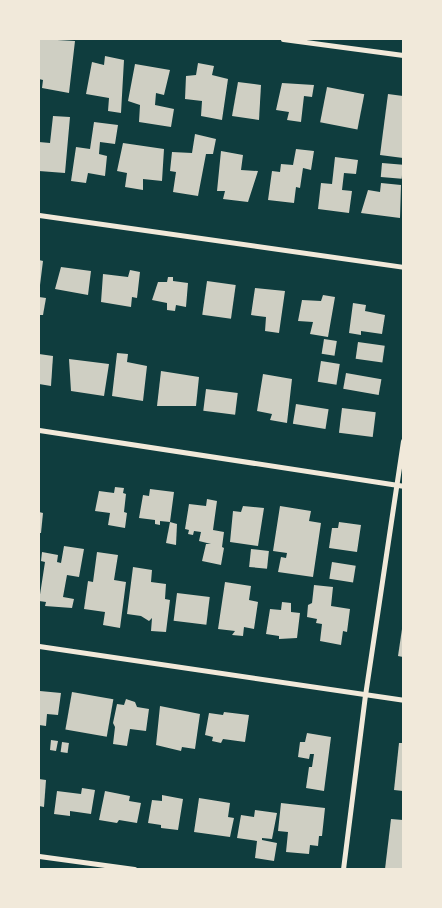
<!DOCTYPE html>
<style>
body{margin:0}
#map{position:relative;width:442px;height:908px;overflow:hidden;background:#0f3d3e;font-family:"DejaVu Sans",sans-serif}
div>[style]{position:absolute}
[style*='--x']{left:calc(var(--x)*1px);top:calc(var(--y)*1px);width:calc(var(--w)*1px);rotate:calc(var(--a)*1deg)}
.building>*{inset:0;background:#cfcfc3;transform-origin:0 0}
.minor>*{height:5px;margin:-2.5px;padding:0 2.5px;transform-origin:2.5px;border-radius:2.5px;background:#f1e9da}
span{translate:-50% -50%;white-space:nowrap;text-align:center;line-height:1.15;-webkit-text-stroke:4px #f1e9da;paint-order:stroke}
.frame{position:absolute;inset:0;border:40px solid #f1e9da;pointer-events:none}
</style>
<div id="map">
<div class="building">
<i style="clip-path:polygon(39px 39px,75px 41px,69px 93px,42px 88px,43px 80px,39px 79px)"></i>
<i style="clip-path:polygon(105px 56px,124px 60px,121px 113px,108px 111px,109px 98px,86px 94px,92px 62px,104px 65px)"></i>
<i style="clip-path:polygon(198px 63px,214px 66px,212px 75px,228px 79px,222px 120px,201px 116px,202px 101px,185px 99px,186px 76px,196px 75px)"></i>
<i style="clip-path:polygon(135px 64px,170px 70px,164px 95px,156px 93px,155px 105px,174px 109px,171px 127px,139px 122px,140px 105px,128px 101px)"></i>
<i style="clip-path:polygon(238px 82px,261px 85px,259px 120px,232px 116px)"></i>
<i style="clip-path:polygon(282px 83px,314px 85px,312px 97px,304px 96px,301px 122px,287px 120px,289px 112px,276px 110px)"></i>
<i style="left:327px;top:87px;width:38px;height:36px;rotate:11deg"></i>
<i style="clip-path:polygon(388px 94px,403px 96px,403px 158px,380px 155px)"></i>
<i style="clip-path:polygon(53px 116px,70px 117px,65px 173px,39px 171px,39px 142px,50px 143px)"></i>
<i style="clip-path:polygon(94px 122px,118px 125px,115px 144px,100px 142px,99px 154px,107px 156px,105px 176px,88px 173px,86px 183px,71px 181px,76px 147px,90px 149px)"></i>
<i style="clip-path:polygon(195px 134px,216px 139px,213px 154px,206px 154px,198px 196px,173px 192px,176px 172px,170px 171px,172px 152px,192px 153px)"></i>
<i style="clip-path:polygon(123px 143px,164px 149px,162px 181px,143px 179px,143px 190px,125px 187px,127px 173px,117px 171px)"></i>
<i style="clip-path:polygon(296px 149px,314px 151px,311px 170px,303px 168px,300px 188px,296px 187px,294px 203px,268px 200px,272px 171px,280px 172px,281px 164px,293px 165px)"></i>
<i style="clip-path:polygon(221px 151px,243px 155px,241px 170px,258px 171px,248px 202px,223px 199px,225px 191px,217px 191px)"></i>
<i style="clip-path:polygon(335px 157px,358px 160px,356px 174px,344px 173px,342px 190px,352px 191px,349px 213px,318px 209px,321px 183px,332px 184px)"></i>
<i style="left:382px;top:163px;width:21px;height:14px;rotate:5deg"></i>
<i style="clip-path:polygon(381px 183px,401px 185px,400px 218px,361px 213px,368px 190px,380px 192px)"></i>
<i style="clip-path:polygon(39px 260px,43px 261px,40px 285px,39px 285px)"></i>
<i style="clip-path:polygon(61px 267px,91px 271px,88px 295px,55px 289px)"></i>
<i style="clip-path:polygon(130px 270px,140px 272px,137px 298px,132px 297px,131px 307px,101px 302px,103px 274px,128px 277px)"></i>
<i style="clip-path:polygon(168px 277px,173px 277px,173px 281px,188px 283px,186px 307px,176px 305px,175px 311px,167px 310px,167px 303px,152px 300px,158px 282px,167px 282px)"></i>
<i style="left:207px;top:281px;width:29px;height:34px;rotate:8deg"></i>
<i style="clip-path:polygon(255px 288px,285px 291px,279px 333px,265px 331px,266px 317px,251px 315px)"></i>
<i style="clip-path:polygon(323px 295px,335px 297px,328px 337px,310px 334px,313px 322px,298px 321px,302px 300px,321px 301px)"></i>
<i style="clip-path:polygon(39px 297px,46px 298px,43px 315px,39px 315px)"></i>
<i style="clip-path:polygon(353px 303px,366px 305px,365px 311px,385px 315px,382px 334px,361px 331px,361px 335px,349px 333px)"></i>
<i style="left:324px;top:339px;width:13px;height:15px;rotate:9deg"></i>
<i style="left:358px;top:342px;width:27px;height:17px;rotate:8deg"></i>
<i style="clip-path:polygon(117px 353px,128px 354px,127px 362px,147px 366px,143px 401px,112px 396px)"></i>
<i style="clip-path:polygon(39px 354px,53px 356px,51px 386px,39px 384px)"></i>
<i style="clip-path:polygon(69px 359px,109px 364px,104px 396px,71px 391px)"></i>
<i style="left:321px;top:361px;width:19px;height:21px;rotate:9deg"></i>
<i style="clip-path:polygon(161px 371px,199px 377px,196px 406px,157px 406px)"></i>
<i style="left:346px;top:373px;width:36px;height:16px;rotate:10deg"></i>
<i style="clip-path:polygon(263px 374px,292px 379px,287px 423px,270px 420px,272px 414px,257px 411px)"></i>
<i style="left:206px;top:389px;width:32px;height:22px;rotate:7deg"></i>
<i style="left:296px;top:404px;width:33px;height:20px;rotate:9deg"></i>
<i style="left:342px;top:408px;width:34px;height:25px;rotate:7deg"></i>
<i style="clip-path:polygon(115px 487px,124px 488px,123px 493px,126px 494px,124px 512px,127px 513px,125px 528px,108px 525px,110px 513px,95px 511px,99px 491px,114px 493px)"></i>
<i style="clip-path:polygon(150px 489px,174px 492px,170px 522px,160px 521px,160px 525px,155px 524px,155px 520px,139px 518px,143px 495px,149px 496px)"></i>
<i style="clip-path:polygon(207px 499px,217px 501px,213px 530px,224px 532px,222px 547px,224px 548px,221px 565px,202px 561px,206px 544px,211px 544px,199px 541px,201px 532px,194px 531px,193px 535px,188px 534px,189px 530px,185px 529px,189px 504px,206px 506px)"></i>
<i style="clip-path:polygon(243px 506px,264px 508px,258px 546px,230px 542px,233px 511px,241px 512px)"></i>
<i style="clip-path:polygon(280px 506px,311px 511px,309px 521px,321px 523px,313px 577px,278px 572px,281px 557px,286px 558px,287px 553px,273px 551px)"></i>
<i style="clip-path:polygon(39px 512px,43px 513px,41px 533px,39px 533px)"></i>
<i style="clip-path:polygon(170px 522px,177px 524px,176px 545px,166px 543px)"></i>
<i style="clip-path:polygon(339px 522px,361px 525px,357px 552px,329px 548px,332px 528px,338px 528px)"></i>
<i style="clip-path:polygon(64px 546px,84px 549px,79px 577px,67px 575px,63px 597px,74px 599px,72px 608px,45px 606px,46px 602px,39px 601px,45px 562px,41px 561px,42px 552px,58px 555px,57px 562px,61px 563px)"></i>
<i style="left:251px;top:549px;width:18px;height:18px;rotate:6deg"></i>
<i style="clip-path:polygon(97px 552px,118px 555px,114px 580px,126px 582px,120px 628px,103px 625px,105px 612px,84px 609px,88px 581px,93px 582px)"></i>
<i style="left:332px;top:562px;width:24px;height:17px;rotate:9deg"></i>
<i style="clip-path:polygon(133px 567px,152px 570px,151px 582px,166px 584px,165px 599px,170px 600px,166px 632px,151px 631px,152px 618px,149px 621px,141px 616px,127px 614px)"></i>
<i style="clip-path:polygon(225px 582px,251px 586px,249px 600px,258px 602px,254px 629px,244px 627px,243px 636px,232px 635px,235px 631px,218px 629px)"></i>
<i style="clip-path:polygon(314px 585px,333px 587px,331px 606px,350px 609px,347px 632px,343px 631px,341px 645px,320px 641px,322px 624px,316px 623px,317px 619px,307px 617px,308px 605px,312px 603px)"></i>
<i style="left:177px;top:593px;width:33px;height:28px;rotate:7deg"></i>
<i style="clip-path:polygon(282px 602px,291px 603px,291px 612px,300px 613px,297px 638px,279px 639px,279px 636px,266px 634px,270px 609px,281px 610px)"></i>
<i style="clip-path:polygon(402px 629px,403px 629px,403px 657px,398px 656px)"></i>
<i style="clip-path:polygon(39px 688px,40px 691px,61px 693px,58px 715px,47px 714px,46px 726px,39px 725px)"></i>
<i style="left:72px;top:692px;width:42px;height:38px;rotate:10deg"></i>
<i style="clip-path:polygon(126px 699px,135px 702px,137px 707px,149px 709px,146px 731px,130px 729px,127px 746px,113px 744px,115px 727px,113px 723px,117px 704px,124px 705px)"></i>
<i style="clip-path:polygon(160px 706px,200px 714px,195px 749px,182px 747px,181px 751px,156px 745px)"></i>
<i style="clip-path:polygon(224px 712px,249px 715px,245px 742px,223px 739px,221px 743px,212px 741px,213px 737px,205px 735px,209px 713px,223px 715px)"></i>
<i style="clip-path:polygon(307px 733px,331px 737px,324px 791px,306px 788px,309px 767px,312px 767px,314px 754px,310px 754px,309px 759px,298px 757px,300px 742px,305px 742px)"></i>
<i style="clip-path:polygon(51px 740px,58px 741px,56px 751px,50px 750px)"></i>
<i style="left:62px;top:742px;width:7px;height:10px;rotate:8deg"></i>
<i style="clip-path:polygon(399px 743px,403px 743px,403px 791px,394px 790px)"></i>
<i style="clip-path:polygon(39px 779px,46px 780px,44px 807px,39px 806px)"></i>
<i style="clip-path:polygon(82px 788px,95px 790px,91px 814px,70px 811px,70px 816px,54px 814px,57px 791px,81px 794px)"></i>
<i style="clip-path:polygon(105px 791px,130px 796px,129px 801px,141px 803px,137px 823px,119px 820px,117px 823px,99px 820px)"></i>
<i style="clip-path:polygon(162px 795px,183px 799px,178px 830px,161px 828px,161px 825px,148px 823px,152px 800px,162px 801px)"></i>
<i style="clip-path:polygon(199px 798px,230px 803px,228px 817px,234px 818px,230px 837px,194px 832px)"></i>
<i style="clip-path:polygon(281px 803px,325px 808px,322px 836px,319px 836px,318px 846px,310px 845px,309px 854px,286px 852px,288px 832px,278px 831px)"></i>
<i style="clip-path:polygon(255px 810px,277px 813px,272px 839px,262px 838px,262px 840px,277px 843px,274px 861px,255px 858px,257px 841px,237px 838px,241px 815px,254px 817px)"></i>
<i style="clip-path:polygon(391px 819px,403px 820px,403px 869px,385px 869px)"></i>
</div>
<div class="minor">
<i style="--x:283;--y:39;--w:121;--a:7.6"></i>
<i style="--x:39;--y:215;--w:368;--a:8.1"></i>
<i style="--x:39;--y:430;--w:368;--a:8.7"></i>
<i style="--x:39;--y:646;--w:368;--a:8.4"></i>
<i style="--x:39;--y:856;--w:96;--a:7.8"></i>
<i style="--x:343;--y:869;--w:175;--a:-82.8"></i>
<i style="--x:365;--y:695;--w:257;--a:-81.5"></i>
</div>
<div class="frame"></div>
</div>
